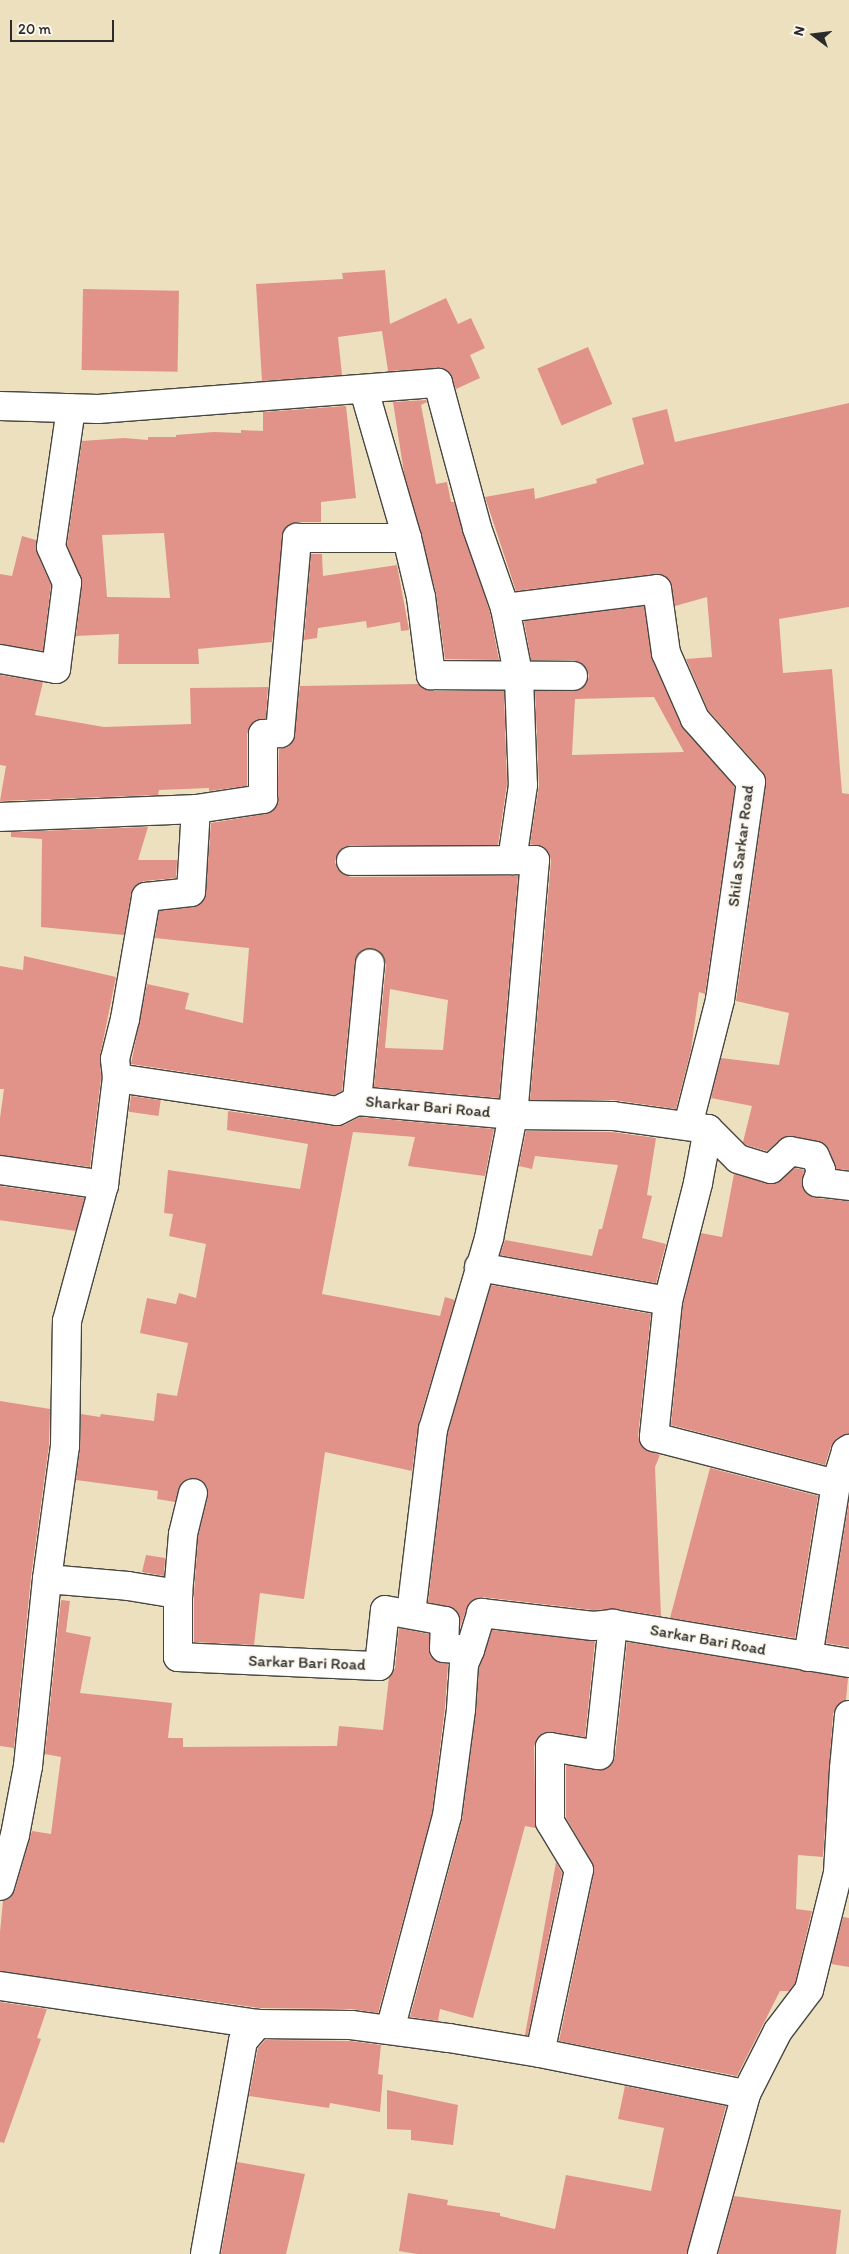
<!DOCTYPE html>
<style>
body{margin:0}
#map{position:relative;width:849px;height:2254px;overflow:hidden;background:#ede0bf;font-family:Itim,sans-serif}
div>[style]{position:absolute}
[style*='--x']{left:calc(var(--x)*1px);top:calc(var(--y)*1px);width:calc(var(--w)*1px);rotate:calc(var(--a)*1deg)}
.building>*{inset:0;background:#e19389;transform-origin:0 0}
.roads{filter:drop-shadow(1px 0 #484641) drop-shadow(-1px 0 #484641) drop-shadow(0 1px #484641) drop-shadow(0 -1px #484641)}
.street>*{height:28px;margin:-14px;padding:0 14px;transform-origin:14px;border-radius:14px;background:#fff}
span{translate:-50% -50%;white-space:nowrap;text-align:center;line-height:1.15;-webkit-text-stroke:4px #fbf7ec;paint-order:stroke}
.street-label{font-size:16px;color:#2b2b2b}
.north{position:absolute;left:789px;top:10px;width:50px;height:50px;-webkit-text-stroke:4px #fbf7ec;paint-order:stroke;rotate:285deg;font-size:14px;font-weight:700;line-height:20px;text-align:center;color:#2b2b2b}
.north::after{content:'';display:block;margin:auto;width:18px;height:22px;background:#2b2b2b;clip-path:polygon(50% 0,100% 100%,50% 72%,0 100%)}
.scale{position:absolute;left:10px;top:20px;width:104px;height:22px;box-sizing:border-box;border:2px solid #2b2b2b;border-top:0;padding-left:6px;font-size:15px;line-height:18px;white-space:nowrap;color:#2b2b2b;-webkit-text-stroke:4px #fbf7ec;paint-order:stroke}
</style>
<div id="map">
<div class="building">
<i style="clip-path:polygon(385px 270px,390px 324px,446px 298px,458px 324px,471px 318px,485px 348px,470px 355px,480px 378px,456px 389px,450px 373px,443px 368px,388px 371px,382px 331px,338px 337px,342px 375px,262px 381px,256px 284px,343px 279px,342px 273px)"></i>
<i style="left:83px;top:289px;width:96px;height:81px;rotate:1deg"></i>
<i style="left:588px;top:347px;width:62px;height:55px;rotate:67deg"></i>
<i style="clip-path:polygon(426px 400px,427px 402px,421px 405px,436px 484px,447px 482px,451px 502px,454px 502px,490px 612px,499px 660px,445px 659px,436px 593px,404px 473px,393px 402px)"></i>
<i style="clip-path:polygon(849px 403px,849px 607px,779px 619px,783px 673px,832px 669px,842px 793px,849px 794px,849px 1170px,836px 1169px,829px 1149px,818px 1141px,786px 1136px,767px 1151px,746px 1145px,743px 1142px,752px 1106px,711px 1098px,721px 1058px,779px 1065px,789px 1013px,736px 1001px,766px 784px,763px 772px,708px 710px,686px 659px,712px 657px,707px 597px,675px 606px,670px 580px,663px 575px,656px 574px,516px 591px,485px 497px,534px 488px,535px 499px,597px 483px,596px 479px,644px 464px,632px 418px,667px 409px,675px 442px)"></i>
<i style="clip-path:polygon(evenodd,346px 406px,356px 498px,321px 502px,321px 522px,297px 522px,289px 525px,284px 530px,272px 642px,198px 649px,199px 664px,118px 664px,119px 634px,76px 636px,82px 584px,67px 545px,82px 441px,124px 438px,148px 440px,148px 437px,176px 437px,176px 435px,214px 432px,241px 433px,241px 430px,263px 431px,263px 412px,346px 406px,164px 533px,170px 598px,107px 597px,102px 535px,164px 533px)"></i>
<i style="clip-path:polygon(22px 536px,36px 540px,37px 553px,51px 585px,43px 651px,0 644px,0 574px,12px 576px)"></i>
<i style="clip-path:polygon(311px 554px,322px 554px,323px 576px,397px 565px,409px 630px,401px 631px,400px 622px,367px 628px,366px 621px,318px 628px,317px 638px,304px 640px)"></i>
<i style="clip-path:polygon(evenodd,644px 606px,652px 659px,681px 725px,735px 787px,705px 994px,699px 992px,691px 1050px,676px 1109px,613px 1100px,530px 1100px,551px 861px,549px 853px,544px 847px,530px 844px,539px 785px,535px 691px,580px 690px,586px 684px,589px 676px,587px 669px,581px 663px,574px 660px,531px 660px,524px 621px,644px 606px,654px 697px,684px 752px,572px 755px,575px 699px,654px 697px)"></i>
<i style="clip-path:polygon(0 675px,43px 682px,35px 715px,104px 727px,191px 724px,190px 688px,268px 687px,266px 718px,254px 721px,247px 734px,247px 786px,209px 791px,209px 788px,159px 790px,158px 795px,0 801px,6px 766px,0 765px)"></i>
<i style="clip-path:polygon(evenodd,418px 684px,431px 691px,504px 691px,507px 784px,498px 845px,351px 845px,344px 847px,338px 853px,335px 862px,338px 869px,343px 874px,351px 877px,518px 876px,499px 1098px,374px 1087px,386px 965px,384px 957px,379px 951px,372px 949px,363px 950px,357px 955px,355px 962px,342px 1091px,334px 1095px,131px 1064px,147px 984px,189px 993px,185px 1009px,243px 1023px,249px 948px,155px 938px,159px 911px,193px 907px,205px 899px,211px 823px,265px 814px,277px 806px,279px 749px,288px 747px,293px 741px,300px 686px,418px 684px,390px 989px,448px 1000px,443px 1050px,385px 1048px,390px 989px)"></i>
<i style="clip-path:polygon(148px 827px,138px 860px,177px 860px,176px 878px,144px 881px,135px 886px,131px 894px,124px 935px,41px 927px,42px 839px,11px 837px,11px 832px)"></i>
<i style="clip-path:polygon(24px 956px,116px 977px,100px 1056px,101px 1078px,90px 1167px,0 1155px,0 1118px,4px 1089px,0 1089px,0 966px,23px 970px)"></i>
<i style="left:131px;top:1096px;width:30px;height:16px;rotate:8deg"></i>
<i style="clip-path:polygon(228px 1111px,335px 1126px,344px 1125px,360px 1117px,494px 1129px,485px 1176px,408px 1166px,415px 1137px,353px 1132px,322px 1294px,440px 1316px,445px 1297px,455px 1300px,418px 1425px,412px 1471px,325px 1452px,304px 1599px,260px 1593px,254px 1645px,194px 1642px,194px 1595px,198px 1537px,208px 1496px,208px 1488px,203px 1481px,196px 1478px,189px 1478px,182px 1482px,175px 1502px,157px 1499px,158px 1491px,76px 1480px,80px 1448px,81px 1414px,100px 1417px,101px 1414px,154px 1421px,157px 1393px,177px 1396px,188px 1343px,140px 1333px,147px 1298px,176px 1304px,179px 1293px,196px 1298px,206px 1244px,169px 1236px,173px 1214px,164px 1213px,168px 1170px,300px 1189px,308px 1144px,227px 1130px)"></i>
<i style="clip-path:polygon(526px 1131px,612px 1132px,656px 1138px,647px 1195px,652px 1196px,642px 1238px,666px 1244px,656px 1283px,500px 1255px,505px 1240px,592px 1256px,599px 1229px,602px 1229px,618px 1165px,535px 1156px,532px 1169px,519px 1166px)"></i>
<i style="clip-path:polygon(795px 1168px,804px 1170px,802px 1186px,807px 1194px,815px 1198px,849px 1201px,849px 1434px,837px 1438px,831px 1446px,825px 1465px,671px 1425px,683px 1304px,701px 1233px,722px 1237px,734px 1174px,774px 1184px)"></i>
<i style="left:0;top:1186px;width:85px;height:34px;rotate:8deg"></i>
<i style="clip-path:polygon(491px 1285px,651px 1314px,638px 1436px,643px 1448px,660px 1455px,655px 1467px,661px 1616px,616px 1609px,593px 1610px,482px 1597px,469px 1603px,460px 1627px,459px 1615px,455px 1609px,428px 1602px,448px 1432px)"></i>
<i style="clip-path:polygon(0 1401px,50px 1409px,49px 1445px,31px 1577px,14px 1748px,0 1746px)"></i>
<i style="clip-path:polygon(710px 1468px,818px 1496px,795px 1638px,670px 1618px)"></i>
<i style="clip-path:polygon(849px 1501px,849px 1647px,826px 1643px)"></i>
<i style="clip-path:polygon(146px 1555px,165px 1558px,164px 1576px,142px 1572px)"></i>
<i style="clip-path:polygon(61px 1600px,70px 1601px,66px 1632px,91px 1637px,80px 1693px,172px 1703px,168px 1738px,183px 1738px,183px 1747px,337px 1746px,339px 1726px,383px 1730px,389px 1677px,395px 1668px,399px 1628px,429px 1634px,430px 1656px,436px 1661px,448px 1664px,445px 1707px,432px 1813px,378px 2013px,351px 2009px,259px 2008px,0 1971px,0 1932px,3px 1901px,10px 1898px,15px 1890px,32px 1831px,51px 1834px,61px 1757px,45px 1754px)"></i>
<i style="clip-path:polygon(492px 1630px,595px 1641px,585px 1737px,552px 1732px,543px 1733px,537px 1739px,534px 1747px,536px 1828px,525px 1826px,473px 2018px,440px 2009px,438px 2021px,410px 2017px,462px 1820px,476px 1711px,479px 1668px)"></i>
<i style="clip-path:polygon(627px 1642px,848px 1678px,846px 1700px,837px 1706px,833px 1714px,823px 1857px,798px 1855px,796px 1909px,812px 1911px,795px 1983px,789px 1991px,780px 1991px,737px 2076px,559px 2041px,594px 1873px,592px 1862px,566px 1818px,566px 1765px,597px 1770px,605px 1769px,612px 1764px,615px 1757px)"></i>
<i style="clip-path:polygon(556px 1862px,562px 1873px,528px 2035px,525px 2035px)"></i>
<i style="clip-path:polygon(843px 1917px,849px 1918px,849px 1967px,831px 1964px)"></i>
<i style="clip-path:polygon(0 2002px,47px 2009px,37px 2038px,41px 2039px,4px 2143px,0 2142px)"></i>
<i style="clip-path:polygon(265px 2040px,350px 2041px,381px 2045px,378px 2074px,383px 2075px,380px 2112px,330px 2103px,329px 2108px,249px 2096px,258px 2048px)"></i>
<i style="clip-path:polygon(625px 2086px,726px 2106px,687px 2254px,417px 2254px,399px 2251px,408px 2193px,448px 2200px,447px 2205px,500px 2213px,500px 2216px,555px 2229px,566px 2175px,651px 2191px,664px 2128px,618px 2119px)"></i>
<i style="clip-path:polygon(387px 2090px,458px 2105px,453px 2145px,411px 2140px,411px 2130px,387px 2129px)"></i>
<i style="clip-path:polygon(237px 2162px,305px 2174px,286px 2254px,221px 2254px)"></i>
<i style="clip-path:polygon(734px 2196px,841px 2210px,836px 2254px,718px 2254px)"></i>
</div>
<div class="roads">
<div class="street">
<i style="--x:364;--y:390;--w:154;--a:73.8"></i>
<i style="--x:407;--y:538;--w:61;--a:76.7"></i>
<i style="--x:421;--y:597;--w:79;--a:82.7"></i>
<i style="--x:431;--y:675;--w:142;--a:0.4"></i>
<i style="--x:0;--y:406;--w:98;--a:1.8"></i>
<i style="--x:98;--y:409;--w:341;--a:-4.4"></i>
<i style="--x:438;--y:383;--w:150;--a:74.9"></i>
<i style="--x:477;--y:528;--w:85;--a:70.7"></i>
<i style="--x:505;--y:608;--w:71;--a:78.7"></i>
<i style="--x:519;--y:678;--w:107;--a:87.9"></i>
<i style="--x:523;--y:785;--w:76;--a:98.3"></i>
<i style="--x:505;--y:608;--w:153;--a:-7.1"></i>
<i style="--x:657;--y:589;--w:65;--a:82"></i>
<i style="--x:666;--y:653;--w:72;--a:66.3"></i>
<i style="--x:695;--y:719;--w:84;--a:48.4"></i>
<i style="--x:751;--y:782;--w:220;--a:98.1"></i>
<i style="--x:720;--y:1000;--w:130;--a:104.3"></i>
<i style="--x:0;--y:659;--w:57;--a:10.1"></i>
<i style="--x:56;--y:669;--w:87;--a:-82.7"></i>
<i style="--x:67;--y:583;--w:39;--a:-114"></i>
<i style="--x:51;--y:547;--w:140;--a:-81.8"></i>
<i style="--x:0;--y:817;--w:196;--a:-2.3"></i>
<i style="--x:351;--y:861;--w:184;--a:-0.3"></i>
<i style="--x:535;--y:860;--w:256;--a:94.9"></i>
<i style="--x:513;--y:1115;--w:125;--a:101"></i>
<i style="--x:489;--y:1238;--w:199;--a:106.3"></i>
<i style="--x:433;--y:1429;--w:186;--a:96.8"></i>
<i style="--x:117;--y:1078;--w:19;--a:-96"></i>
<i style="--x:115;--y:1059;--w:41;--a:-76"></i>
<i style="--x:125;--y:1019;--w:124;--a:-80.2"></i>
<i style="--x:146;--y:897;--w:45;--a:-6.3"></i>
<i style="--x:191;--y:892;--w:83;--a:-86.6"></i>
<i style="--x:196;--y:809;--w:68;--a:-8.5"></i>
<i style="--x:263;--y:799;--w:65;--a:-90"></i>
<i style="--x:263;--y:734;--w:17;--a:-3"></i>
<i style="--x:280;--y:733;--w:196;--a:-85"></i>
<i style="--x:297;--y:538;--w:110;--a:0"></i>
<i style="--x:357;--y:1101;--w:138;--a:-84.6"></i>
<i style="--x:0;--y:1170;--w:105;--a:8.2"></i>
<i style="--x:479;--y:1267;--w:192;--a:10.2"></i>
<i style="--x:668;--y:1301;--w:137;--a:95.9"></i>
<i style="--x:654;--y:1437;--w:188;--a:14.5"></i>
<i style="--x:836;--y:1484;--w:34;--a:-73"></i>
<i style="--x:846;--y:1451;--w:4;--a:-34"></i>
<i style="--x:668;--y:1301;--w:122;--a:-75.7"></i>
<i style="--x:698;--y:1183;--w:55;--a:-79.5"></i>
<i style="--x:47;--y:1579;--w:81;--a:4.9"></i>
<i style="--x:128;--y:1586;--w:51;--a:9.1"></i>
<i style="--x:178;--y:1594;--w:63;--a:90"></i>
<i style="--x:178;--y:1657;--w:201;--a:2.6"></i>
<i style="--x:379;--y:1666;--w:56;--a:-83.9"></i>
<i style="--x:385;--y:1610;--w:61;--a:10.4"></i>
<i style="--x:445;--y:1621;--w:27;--a:92"></i>
<i style="--x:444;--y:1648;--w:26;--a:4"></i>
<i style="--x:470;--y:1650;--w:39;--a:-73"></i>
<i style="--x:481;--y:1613;--w:113;--a:6.6"></i>
<i style="--x:593;--y:1626;--w:20;--a:-6"></i>
<i style="--x:613;--y:1624;--w:239;--a:9.4"></i>
<i style="--x:178;--y:1594;--w:60;--a:-85.2"></i>
<i style="--x:183;--y:1534;--w:42;--a:-76.3"></i>
<i style="--x:808;--y:1657;--w:175;--a:-80.8"></i>
<i style="--x:849;--y:1715;--w:54;--a:95.3"></i>
<i style="--x:844;--y:1769;--w:5;--a:0"></i>
<i style="--x:0;--y:1886;--w:53;--a:-73.6"></i>
<i style="--x:15;--y:1835;--w:70;--a:-79.3"></i>
<i style="--x:28;--y:1766;--w:188;--a:-84.2"></i>
<i style="--x:47;--y:1579;--w:134;--a:-82.3"></i>
<i style="--x:65;--y:1446;--w:125;--a:-89.1"></i>
<i style="--x:67;--y:1321;--w:141;--a:-74.8"></i>
<i style="--x:104;--y:1185;--w:108;--a:-83.1"></i>
<i style="--x:117;--y:1078;--w:222;--a:8.5"></i>
<i style="--x:337;--y:1111;--w:22;--a:-27"></i>
<i style="--x:357;--y:1101;--w:157;--a:5.1"></i>
<i style="--x:513;--y:1115;--w:100;--a:0.6"></i>
<i style="--x:613;--y:1116;--w:96;--a:7.8"></i>
<i style="--x:708;--y:1129;--w:42;--a:45"></i>
<i style="--x:738;--y:1159;--w:34;--a:17"></i>
<i style="--x:771;--y:1169;--w:26;--a:-43"></i>
<i style="--x:790;--y:1151;--w:25;--a:11"></i>
<i style="--x:815;--y:1156;--w:15;--a:67"></i>
<i style="--x:821;--y:1170;--w:13;--a:108"></i>
<i style="--x:817;--y:1182;--w:32;--a:7"></i>
<i style="--x:0;--y:1986;--w:261;--a:8.4"></i>
<i style="--x:258;--y:2024;--w:93;--a:0.6"></i>
<i style="--x:351;--y:2025;--w:99;--a:7.6"></i>
<i style="--x:449;--y:2038;--w:92;--a:9.4"></i>
<i style="--x:540;--y:2053;--w:210;--a:11.3"></i>
<i style="--x:390;--y:2030;--w:221;--a:-75.1"></i>
<i style="--x:447;--y:1816;--w:108;--a:-82.5"></i>
<i style="--x:461;--y:1709;--w:45;--a:-86.2"></i>
<i style="--x:464;--y:1664;--w:15;--a:-67"></i>
<i style="--x:540;--y:2053;--w:187;--a:-78"></i>
<i style="--x:579;--y:1870;--w:56;--a:-121.1"></i>
<i style="--x:550;--y:1822;--w:75;--a:-90"></i>
<i style="--x:550;--y:1747;--w:50;--a:9.3"></i>
<i style="--x:599;--y:1755;--w:132;--a:-83.9"></i>
<i style="--x:205;--y:2254;--w:216;--a:-79.9"></i>
<i style="--x:243;--y:2041;--w:23;--a:-49"></i>
<i style="--x:702;--y:2254;--w:166;--a:-74.6"></i>
<i style="--x:746;--y:2094;--w:71;--a:-63.1"></i>
<i style="--x:778;--y:2031;--w:51;--a:-52.9"></i>
<i style="--x:809;--y:1990;--w:121;--a:-76.1"></i>
<i style="--x:838;--y:1873;--w:104;--a:-86.7"></i>
</div>
</div>
<div class="street-label">
<span style="left:741px;top:846px;rotate:-83deg">Shila Sarkar Road</span>
<span style="left:428px;top:1107px;rotate:5deg">Sharkar Bari Road</span>
<span style="left:708px;top:1640px;rotate:10deg">Sarkar Bari Road</span>
<span style="left:307px;top:1663px;rotate:2deg">Sarkar Bari Road</span>
</div>
<div class="north">N</div>
<div class="scale">20 m</div>
</div>
